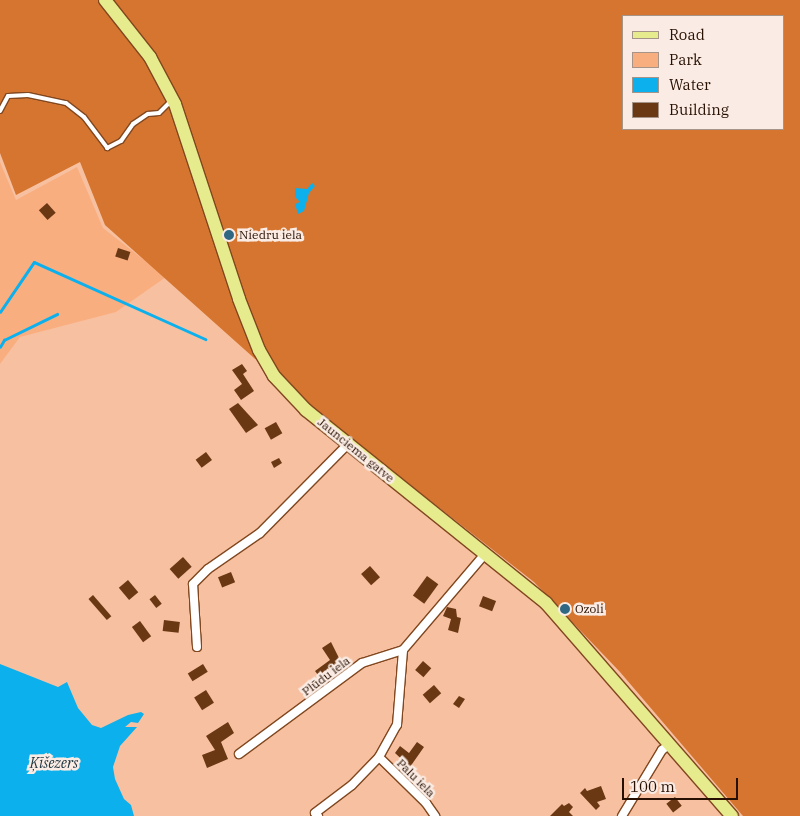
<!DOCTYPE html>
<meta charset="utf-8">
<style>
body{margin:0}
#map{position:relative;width:800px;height:816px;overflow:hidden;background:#f7c1a1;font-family:"IBM Plex Serif",serif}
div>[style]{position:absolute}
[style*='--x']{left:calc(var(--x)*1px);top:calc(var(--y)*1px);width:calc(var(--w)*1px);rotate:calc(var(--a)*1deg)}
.green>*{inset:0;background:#f9ae80}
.forest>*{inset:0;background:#d5752f}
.water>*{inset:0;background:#0bb0ed}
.stream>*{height:2.5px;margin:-1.25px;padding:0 1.25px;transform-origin:1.25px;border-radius:1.25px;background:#0bb0ed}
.building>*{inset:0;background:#6b3814;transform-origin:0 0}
.roads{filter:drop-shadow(1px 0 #81471f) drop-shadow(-1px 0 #81471f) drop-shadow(0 1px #81471f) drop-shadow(0 -1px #81471f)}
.lane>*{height:4px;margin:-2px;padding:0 2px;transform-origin:2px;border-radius:2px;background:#fff}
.street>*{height:8px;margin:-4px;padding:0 4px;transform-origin:4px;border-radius:4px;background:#fff}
.primary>*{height:12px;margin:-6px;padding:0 6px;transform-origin:6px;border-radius:6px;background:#e6eb8e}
.dots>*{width:14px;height:14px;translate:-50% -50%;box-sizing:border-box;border:2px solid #faece4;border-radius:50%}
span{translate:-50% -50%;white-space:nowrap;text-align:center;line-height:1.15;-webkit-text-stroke:5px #faece4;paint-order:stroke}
.poi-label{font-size:12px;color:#270f01}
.left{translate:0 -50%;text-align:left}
.street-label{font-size:12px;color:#270f01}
.water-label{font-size:14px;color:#213843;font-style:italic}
.legend{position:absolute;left:622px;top:15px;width:162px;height:115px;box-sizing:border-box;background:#faece4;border:1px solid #a69489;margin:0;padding:6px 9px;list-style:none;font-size:15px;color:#270f01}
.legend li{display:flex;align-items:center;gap:10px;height:25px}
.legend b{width:25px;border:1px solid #a69489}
.scale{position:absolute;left:622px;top:778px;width:116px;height:22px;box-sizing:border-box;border:2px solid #270f01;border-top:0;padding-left:6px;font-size:15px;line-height:18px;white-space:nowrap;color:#270f01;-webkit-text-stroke:4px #faece4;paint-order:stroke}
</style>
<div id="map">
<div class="green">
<i style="clip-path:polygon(0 162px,16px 200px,77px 167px,103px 228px,166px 277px,116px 312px,20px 337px,0 364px)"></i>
</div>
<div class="forest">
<i style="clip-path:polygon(evenodd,0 0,800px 0,800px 816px,743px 816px,620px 672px,534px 582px,299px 398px,105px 225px,80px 162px,16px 195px,0 153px,0 0,624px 16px,784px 16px,784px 129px,624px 129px,624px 16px)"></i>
</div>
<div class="water">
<i style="clip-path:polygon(312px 183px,315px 186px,309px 193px,304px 211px,298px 214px,295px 204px,300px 202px,295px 197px,295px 188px,307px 189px)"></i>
<i style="clip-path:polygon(0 664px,58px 687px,67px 682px,78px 708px,92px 725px,101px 728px,128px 715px,141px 712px,144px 714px,138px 723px,131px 722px,125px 727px,137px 727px,120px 746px,113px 767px,115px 779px,124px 799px,131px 805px,134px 816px,0 816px)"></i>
</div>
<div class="stream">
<i style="--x:0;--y:312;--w:60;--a:-55.8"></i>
<i style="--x:34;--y:262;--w:188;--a:24.2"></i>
<i style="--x:0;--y:347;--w:8;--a:-60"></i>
<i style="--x:4;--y:340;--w:59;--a:-26.1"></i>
</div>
<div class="building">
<i style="left:47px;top:203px;width:13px;height:11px;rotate:48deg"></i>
<i style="left:118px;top:248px;width:13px;height:9px;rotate:18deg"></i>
<i style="clip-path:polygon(242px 364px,247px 371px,243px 374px,254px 391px,241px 400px,234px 390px,242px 384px,232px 370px)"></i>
<i style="clip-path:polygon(238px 403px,258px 425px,246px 433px,229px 409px)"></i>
<i style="left:276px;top:422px;width:13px;height:13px;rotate:61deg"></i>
<i style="left:206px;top:452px;width:10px;height:13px;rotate:53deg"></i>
<i style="clip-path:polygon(279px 458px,282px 463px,274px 468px,271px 462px)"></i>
<i style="left:183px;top:557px;width:13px;height:18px;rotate:48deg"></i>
<i style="left:370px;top:566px;width:15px;height:12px;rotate:48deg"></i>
<i style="left:231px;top:572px;width:11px;height:14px;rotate:68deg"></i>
<i style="left:427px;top:576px;width:14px;height:24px;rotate:36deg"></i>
<i style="left:128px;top:580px;width:16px;height:12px;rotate:50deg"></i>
<i style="left:93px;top:595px;width:28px;height:6px;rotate:49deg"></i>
<i style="left:155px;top:595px;width:11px;height:7px;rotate:52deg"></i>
<i style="left:483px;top:596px;width:14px;height:11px;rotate:21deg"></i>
<i style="clip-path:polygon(447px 607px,456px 609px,457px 617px,461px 618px,458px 633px,448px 630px,451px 619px,443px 616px)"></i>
<i style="left:164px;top:620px;width:16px;height:11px;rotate:7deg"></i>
<i style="left:140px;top:621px;width:19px;height:10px;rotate:54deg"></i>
<i style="clip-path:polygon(331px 642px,342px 664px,321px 679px,315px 671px,330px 660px,322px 648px)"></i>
<i style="left:423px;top:661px;width:11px;height:12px;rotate:41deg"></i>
<i style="left:203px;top:664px;width:9px;height:18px;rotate:58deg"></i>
<i style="left:434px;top:685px;width:11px;height:15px;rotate:49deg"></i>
<i style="left:206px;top:690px;width:15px;height:14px;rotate:58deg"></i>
<i style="clip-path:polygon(459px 696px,465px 699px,459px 708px,453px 704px)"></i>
<i style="clip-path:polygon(228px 722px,234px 733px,221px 742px,228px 759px,207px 768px,202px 755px,215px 750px,206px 736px)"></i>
<i style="clip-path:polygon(417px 742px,424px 747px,410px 767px,395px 753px,400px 746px,409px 753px)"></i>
<i style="clip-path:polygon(601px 786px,606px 799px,597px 802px,600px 806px,596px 810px,580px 793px,585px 788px,587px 791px)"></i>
<i style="left:675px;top:797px;width:11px;height:11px;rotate:52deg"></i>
<i style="clip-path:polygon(569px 803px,573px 807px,569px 812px,573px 816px,550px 816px,562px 804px,564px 806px)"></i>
</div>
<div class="roads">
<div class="lane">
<i style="--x:0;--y:111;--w:17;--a:-62"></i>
<i style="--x:8;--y:96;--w:20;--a:-3"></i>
<i style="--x:28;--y:95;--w:39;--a:12"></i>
<i style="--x:66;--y:103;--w:23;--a:38"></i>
<i style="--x:84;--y:117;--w:39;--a:53"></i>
<i style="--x:107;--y:148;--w:16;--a:-27"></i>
<i style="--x:121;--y:141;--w:21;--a:-55"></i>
<i style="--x:133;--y:124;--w:18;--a:-34"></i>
<i style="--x:148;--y:114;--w:11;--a:-5"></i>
<i style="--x:159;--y:113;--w:17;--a:-45"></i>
</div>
<div class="street">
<i style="--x:197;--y:647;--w:63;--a:-93.6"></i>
<i style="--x:193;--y:584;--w:21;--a:-45"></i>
<i style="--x:208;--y:569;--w:63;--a:-34.7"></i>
<i style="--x:260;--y:533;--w:125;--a:-45.3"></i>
<i style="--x:239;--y:754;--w:153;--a:-36.5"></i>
<i style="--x:362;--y:663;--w:43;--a:-17.6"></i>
<i style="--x:403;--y:650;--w:126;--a:-49.5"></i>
<i style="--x:379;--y:757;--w:66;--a:44.4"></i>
<i style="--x:426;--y:803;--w:16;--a:55"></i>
<i style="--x:318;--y:816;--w:4;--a:-135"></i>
<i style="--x:315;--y:813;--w:46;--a:-37.1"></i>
<i style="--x:352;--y:785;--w:39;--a:-46"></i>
<i style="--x:379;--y:757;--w:37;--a:-61"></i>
<i style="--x:397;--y:725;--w:75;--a:-85.4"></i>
<i style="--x:622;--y:816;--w:77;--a:-58.8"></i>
<i style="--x:662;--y:750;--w:10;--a:-37"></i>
</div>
<div class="primary">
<i style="--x:105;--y:0;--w:73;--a:51.7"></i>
<i style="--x:150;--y:57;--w:53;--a:62"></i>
<i style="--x:175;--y:104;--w:205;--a:71.8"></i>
<i style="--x:239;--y:299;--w:55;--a:68.6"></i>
<i style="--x:259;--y:350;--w:30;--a:60"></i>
<i style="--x:274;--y:376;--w:47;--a:46.7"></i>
<i style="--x:306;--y:410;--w:308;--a:38.8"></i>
<i style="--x:546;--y:603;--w:283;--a:48.9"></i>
</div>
</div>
<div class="dots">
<i style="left:229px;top:235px;background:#306782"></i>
<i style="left:565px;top:609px;background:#306782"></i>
</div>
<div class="poi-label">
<span class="left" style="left:239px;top:235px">Niedru iela</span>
<span class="left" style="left:575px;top:609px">Ozoli</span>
</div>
<div class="street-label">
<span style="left:356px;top:450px;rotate:39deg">Jaunciema gatve</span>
<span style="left:326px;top:676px;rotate:-37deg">Plūdu iela</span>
<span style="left:416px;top:778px;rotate:45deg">Palu iela</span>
</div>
<div class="water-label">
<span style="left:54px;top:763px">Ķīšezers</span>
</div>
<ul class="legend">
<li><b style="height:6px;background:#e6eb8e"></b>Road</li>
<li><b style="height:14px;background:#f9ae80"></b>Park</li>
<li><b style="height:14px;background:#0bb0ed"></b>Water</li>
<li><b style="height:14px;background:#6b3814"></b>Building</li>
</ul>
<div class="scale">100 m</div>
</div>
